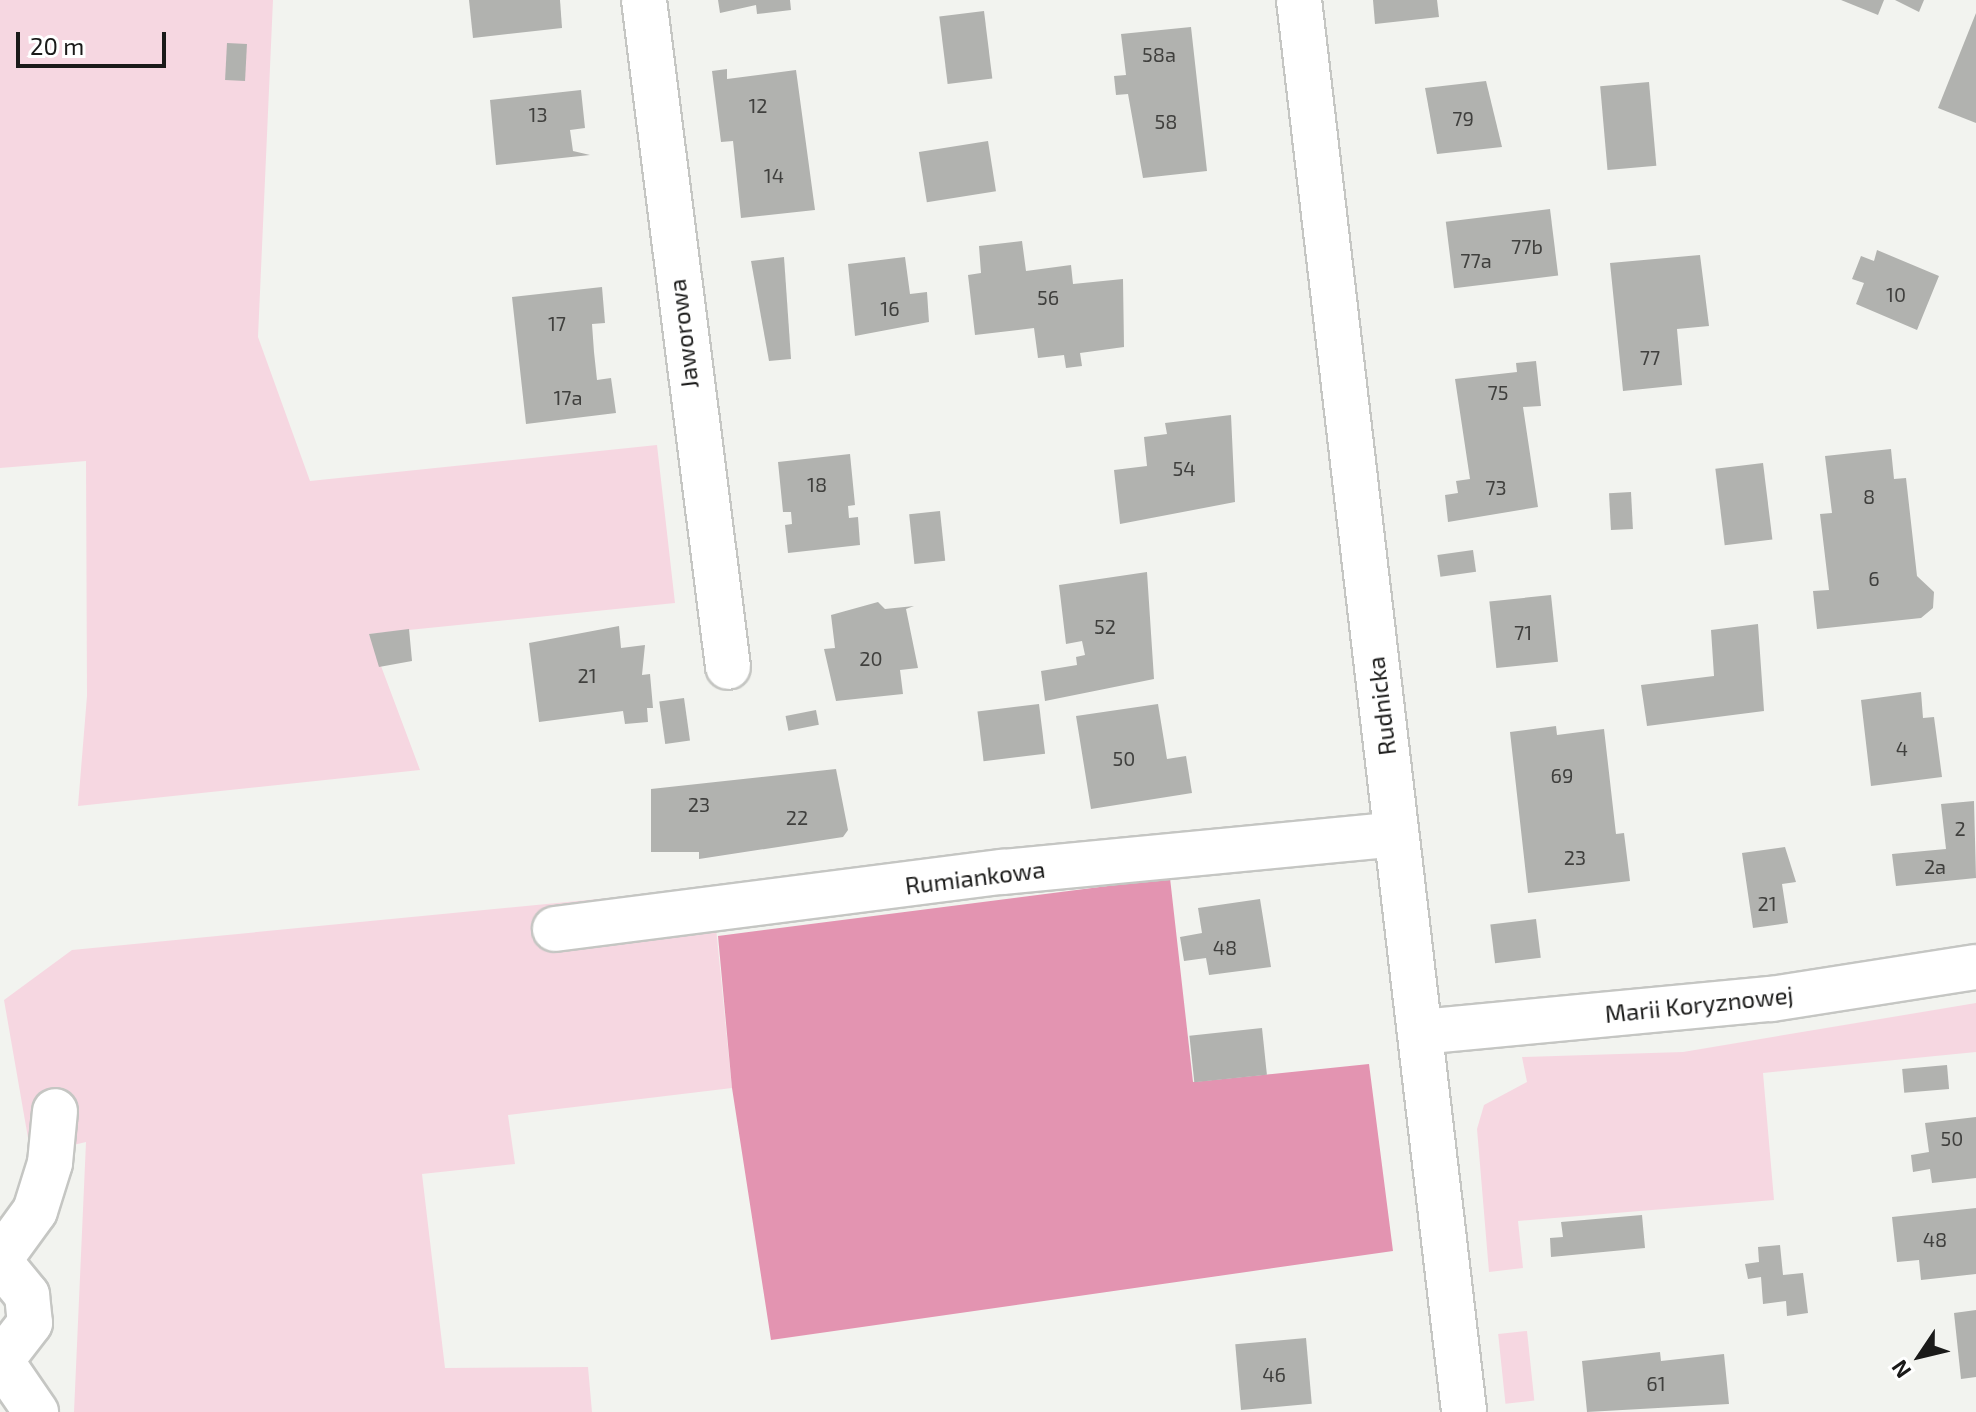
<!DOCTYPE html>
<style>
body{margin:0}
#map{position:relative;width:1976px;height:1412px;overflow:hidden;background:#f2f3ef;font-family:"Exo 2",sans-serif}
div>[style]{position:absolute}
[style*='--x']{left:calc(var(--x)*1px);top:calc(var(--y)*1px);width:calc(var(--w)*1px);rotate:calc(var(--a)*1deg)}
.green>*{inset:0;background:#f6d7e1;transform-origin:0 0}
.forest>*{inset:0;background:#e394b1}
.building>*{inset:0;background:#b1b2af;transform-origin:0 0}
.roads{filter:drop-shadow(2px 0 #c5c6c3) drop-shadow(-2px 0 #c5c6c3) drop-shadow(0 2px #c5c6c3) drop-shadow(0 -2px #c5c6c3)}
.minor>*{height:44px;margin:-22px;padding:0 22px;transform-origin:22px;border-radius:22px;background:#fff}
span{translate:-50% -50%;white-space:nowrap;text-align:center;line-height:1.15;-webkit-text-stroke:8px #fff;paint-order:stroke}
.number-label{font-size:20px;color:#40403e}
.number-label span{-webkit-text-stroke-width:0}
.street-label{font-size:24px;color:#1a1a19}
.north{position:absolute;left:1880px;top:1316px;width:80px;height:80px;-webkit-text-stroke:6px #fff;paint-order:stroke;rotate:235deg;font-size:22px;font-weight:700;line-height:32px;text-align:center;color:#1a1a19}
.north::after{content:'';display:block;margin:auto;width:28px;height:36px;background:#1a1a19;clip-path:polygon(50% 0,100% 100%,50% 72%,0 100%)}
.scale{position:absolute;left:16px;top:32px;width:150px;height:36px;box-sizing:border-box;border:4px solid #1a1a19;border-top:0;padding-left:10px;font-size:24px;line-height:28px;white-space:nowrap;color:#1a1a19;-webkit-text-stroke:6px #fff;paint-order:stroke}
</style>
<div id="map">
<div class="green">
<i style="clip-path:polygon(0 0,273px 0,258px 337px,310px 481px,657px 445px,675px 603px,369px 634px,420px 770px,78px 806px,87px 696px,86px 461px,0 468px)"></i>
<i style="clip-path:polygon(712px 888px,732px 1088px,508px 1115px,515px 1164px,422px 1174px,445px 1368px,588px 1367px,592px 1412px,74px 1412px,86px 1142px,31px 1155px,4px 1000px,72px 950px)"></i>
<i style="clip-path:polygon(1976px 1003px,1976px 1052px,1763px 1073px,1774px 1200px,1518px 1221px,1523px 1268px,1489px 1272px,1477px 1129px,1484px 1105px,1527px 1082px,1522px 1057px,1683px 1052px)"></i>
<i style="left:1527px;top:1331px;width:70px;height:29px;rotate:84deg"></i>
</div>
<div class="forest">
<i style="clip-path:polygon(1170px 878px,1193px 1082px,1369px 1064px,1393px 1251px,771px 1340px,732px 1088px,718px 936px)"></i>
</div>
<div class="building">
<i style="clip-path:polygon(469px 0,560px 0,562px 28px,473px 38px)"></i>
<i style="clip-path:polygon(718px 0,790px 0,791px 10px,757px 14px,756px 5px,720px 13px)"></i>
<i style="clip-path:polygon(1373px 0,1437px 0,1439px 17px,1375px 24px)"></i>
<i style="clip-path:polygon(1841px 0,1884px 0,1878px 15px)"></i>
<i style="clip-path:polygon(1895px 0,1924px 0,1919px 12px)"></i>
<i style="left:984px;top:11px;width:68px;height:45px;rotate:83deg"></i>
<i style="clip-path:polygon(1976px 13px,1976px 123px,1938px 108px)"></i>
<i style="clip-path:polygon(1191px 27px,1207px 171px,1143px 178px,1128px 94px,1116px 95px,1114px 76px,1126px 75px,1121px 34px)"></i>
<i style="left:227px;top:43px;width:20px;height:37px;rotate:3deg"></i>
<i style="clip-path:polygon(727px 69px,727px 79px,796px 70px,815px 210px,741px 218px,733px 141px,721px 142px,712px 71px)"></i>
<i style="clip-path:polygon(1486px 81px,1502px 147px,1437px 154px,1425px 88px)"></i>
<i style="left:1649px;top:82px;width:84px;height:49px;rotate:85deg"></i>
<i style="clip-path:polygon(581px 90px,585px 128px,570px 130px,573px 151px,590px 155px,496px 165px,490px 100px)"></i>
<i style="left:988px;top:141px;width:51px;height:70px;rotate:81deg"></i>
<i style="left:1550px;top:209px;width:67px;height:105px;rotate:83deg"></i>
<i style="clip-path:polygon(1022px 241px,1026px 271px,1071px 265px,1073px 284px,1123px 279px,1124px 347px,1080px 353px,1082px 366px,1066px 368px,1064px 355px,1038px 358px,1034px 328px,975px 335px,968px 275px,981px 273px,979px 246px)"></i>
<i style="clip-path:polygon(1877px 250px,1939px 276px,1917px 330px,1856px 304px,1864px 283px,1852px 279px,1861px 256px,1874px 261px)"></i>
<i style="clip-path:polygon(1700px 255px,1709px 326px,1677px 329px,1682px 385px,1623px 391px,1610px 263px)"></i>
<i style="clip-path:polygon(784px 257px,791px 359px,769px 361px,751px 261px)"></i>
<i style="clip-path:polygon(905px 257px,910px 294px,927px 292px,929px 322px,855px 336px,848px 264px)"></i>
<i style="clip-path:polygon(602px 287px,605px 323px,592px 324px,594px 352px,597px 380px,611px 378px,616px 413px,526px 424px,512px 297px)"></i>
<i style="clip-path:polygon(1536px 361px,1541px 406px,1523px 407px,1538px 507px,1448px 522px,1445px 495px,1458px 493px,1456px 481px,1470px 479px,1455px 379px,1517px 372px,1516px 363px)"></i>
<i style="clip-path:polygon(1231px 415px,1235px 502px,1120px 524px,1114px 470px,1147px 466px,1144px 437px,1167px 434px,1165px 423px)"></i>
<i style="clip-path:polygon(1891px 449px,1894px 479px,1906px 478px,1917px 576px,1934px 592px,1933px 608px,1921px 618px,1817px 629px,1813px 591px,1829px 590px,1820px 514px,1832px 513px,1825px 456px)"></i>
<i style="clip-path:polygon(850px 454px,855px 505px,848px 506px,849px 518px,858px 517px,860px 545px,788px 553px,785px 525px,792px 524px,791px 512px,783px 512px,778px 462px)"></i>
<i style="left:1763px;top:463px;width:77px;height:48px;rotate:83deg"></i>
<i style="left:1631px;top:492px;width:37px;height:22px;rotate:87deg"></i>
<i style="left:940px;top:511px;width:50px;height:31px;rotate:84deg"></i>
<i style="left:1473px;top:550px;width:22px;height:36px;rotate:82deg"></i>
<i style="clip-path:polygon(1147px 572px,1154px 679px,1045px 701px,1041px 671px,1077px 665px,1076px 657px,1085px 655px,1082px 641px,1066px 644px,1059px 585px)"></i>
<i style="left:1551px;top:595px;width:67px;height:62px;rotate:84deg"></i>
<i style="clip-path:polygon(878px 602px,885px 609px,914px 606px,906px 609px,918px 668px,900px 670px,903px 694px,836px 701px,824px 649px,835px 648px,831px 615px)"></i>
<i style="clip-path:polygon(1758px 624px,1764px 711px,1647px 726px,1641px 685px,1714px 676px,1711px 630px)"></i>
<i style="clip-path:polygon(619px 626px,621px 648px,645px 645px,642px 675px,650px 674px,653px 708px,647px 708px,648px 722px,625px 724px,623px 711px,539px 722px,529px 643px)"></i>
<i style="clip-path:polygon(409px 629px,412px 661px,379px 667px,369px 634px)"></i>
<i style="clip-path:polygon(1921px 692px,1923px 718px,1934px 717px,1942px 777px,1871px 786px,1861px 700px)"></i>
<i style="left:684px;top:698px;width:43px;height:25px;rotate:82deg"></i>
<i style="left:1039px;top:704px;width:50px;height:62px;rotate:83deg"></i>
<i style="clip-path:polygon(1158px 704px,1167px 759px,1186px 756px,1192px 793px,1091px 809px,1076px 716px)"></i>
<i style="left:816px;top:710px;width:15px;height:31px;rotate:79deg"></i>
<i style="clip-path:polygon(1556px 726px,1557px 735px,1604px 729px,1616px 834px,1624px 833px,1630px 881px,1528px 893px,1510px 732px)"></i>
<i style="clip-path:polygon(836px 769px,848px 830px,843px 837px,699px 859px,699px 852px,651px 852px,651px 789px)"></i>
<i style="clip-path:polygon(1974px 801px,1976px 878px,1896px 886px,1892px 854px,1946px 849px,1941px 804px)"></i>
<i style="clip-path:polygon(1785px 847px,1796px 882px,1782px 884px,1788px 923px,1753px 928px,1742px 853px)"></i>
<i style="clip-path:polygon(1260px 899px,1271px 967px,1209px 975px,1206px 958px,1184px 961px,1180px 937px,1202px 933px,1198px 908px)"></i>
<i style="left:1536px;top:919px;width:39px;height:46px;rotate:83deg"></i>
<i style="left:1262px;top:1028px;width:47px;height:73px;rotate:84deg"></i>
<i style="left:1947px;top:1065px;width:24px;height:45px;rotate:85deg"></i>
<i style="clip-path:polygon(1976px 1117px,1976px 1178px,1932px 1183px,1930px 1169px,1913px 1172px,1911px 1155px,1929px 1152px,1925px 1123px)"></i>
<i style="clip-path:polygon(1976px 1208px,1976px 1274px,1921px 1280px,1919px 1260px,1897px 1262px,1892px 1217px)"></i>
<i style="clip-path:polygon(1642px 1215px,1645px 1248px,1551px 1257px,1550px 1238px,1563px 1237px,1561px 1222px)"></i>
<i style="clip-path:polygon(1780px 1245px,1783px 1275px,1803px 1273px,1808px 1313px,1787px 1316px,1786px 1301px,1763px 1304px,1761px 1277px,1748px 1279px,1745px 1264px,1759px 1262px,1758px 1247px)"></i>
<i style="clip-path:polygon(1976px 1310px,1976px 1377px,1961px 1379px,1954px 1313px)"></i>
<i style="left:1306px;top:1338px;width:66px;height:71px;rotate:85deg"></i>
<i style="clip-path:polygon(1660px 1352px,1661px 1361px,1724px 1354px,1729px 1404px,1587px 1412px,1582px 1361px)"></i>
</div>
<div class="roads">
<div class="minor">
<i style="--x:644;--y:0;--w:672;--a:82.82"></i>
<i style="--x:1299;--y:0;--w:1422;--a:83.33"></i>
<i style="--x:555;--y:929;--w:452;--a:-7.3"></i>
<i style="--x:1003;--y:872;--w:395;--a:-5.5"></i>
<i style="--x:1420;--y:1032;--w:353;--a:-5.4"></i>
<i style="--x:1771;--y:999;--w:207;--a:-8.9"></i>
<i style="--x:0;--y:1259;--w:59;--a:-53.9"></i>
<i style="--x:35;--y:1211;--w:50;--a:-72.6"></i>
<i style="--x:50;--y:1163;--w:52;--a:-84.5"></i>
<i style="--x:0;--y:1262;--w:43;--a:50.7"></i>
<i style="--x:27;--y:1295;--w:28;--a:84"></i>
<i style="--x:30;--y:1323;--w:49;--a:127.6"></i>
<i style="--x:1;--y:1361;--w:62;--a:55.5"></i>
</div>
</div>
<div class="number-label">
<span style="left:1159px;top:54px">58a</span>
<span style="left:758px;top:105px">12</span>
<span style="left:538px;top:114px">13</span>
<span style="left:1463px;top:118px">79</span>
<span style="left:1166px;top:121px">58</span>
<span style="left:774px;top:175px">14</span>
<span style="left:1527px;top:246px">77b</span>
<span style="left:1476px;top:260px">77a</span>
<span style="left:1896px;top:294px">10</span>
<span style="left:1048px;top:297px">56</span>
<span style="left:890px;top:308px">16</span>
<span style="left:557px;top:323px">17</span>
<span style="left:1650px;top:357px">77</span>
<span style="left:1498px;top:392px">75</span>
<span style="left:568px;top:397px">17a</span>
<span style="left:1184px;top:468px">54</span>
<span style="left:817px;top:484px">18</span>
<span style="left:1496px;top:487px">73</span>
<span style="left:1869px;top:496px">8</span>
<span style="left:1874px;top:578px">6</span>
<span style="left:1105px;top:626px">52</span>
<span style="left:1523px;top:632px">71</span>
<span style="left:871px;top:658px">20</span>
<span style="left:587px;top:675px">21</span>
<span style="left:1902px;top:748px">4</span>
<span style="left:1124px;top:758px">50</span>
<span style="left:1562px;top:775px">69</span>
<span style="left:699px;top:804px">23</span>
<span style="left:797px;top:817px">22</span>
<span style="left:1960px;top:828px">2</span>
<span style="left:1575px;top:857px">23</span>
<span style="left:1935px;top:866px">2a</span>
<span style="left:1767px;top:903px">21</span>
<span style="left:1225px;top:947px">48</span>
<span style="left:1952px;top:1138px">50</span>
<span style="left:1935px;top:1239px">48</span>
<span style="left:1274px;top:1374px">46</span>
<span style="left:1656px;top:1383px">61</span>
</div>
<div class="street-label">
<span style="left:683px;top:334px;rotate:-97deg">Jaworowa</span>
<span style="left:1381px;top:706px;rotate:-97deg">Rudnicka</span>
<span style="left:975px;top:877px;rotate:-7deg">Rumiankowa</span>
<span style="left:1699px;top:1004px;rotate:-6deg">Marii Koryznowej</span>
</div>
<div class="north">N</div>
<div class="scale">20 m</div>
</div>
